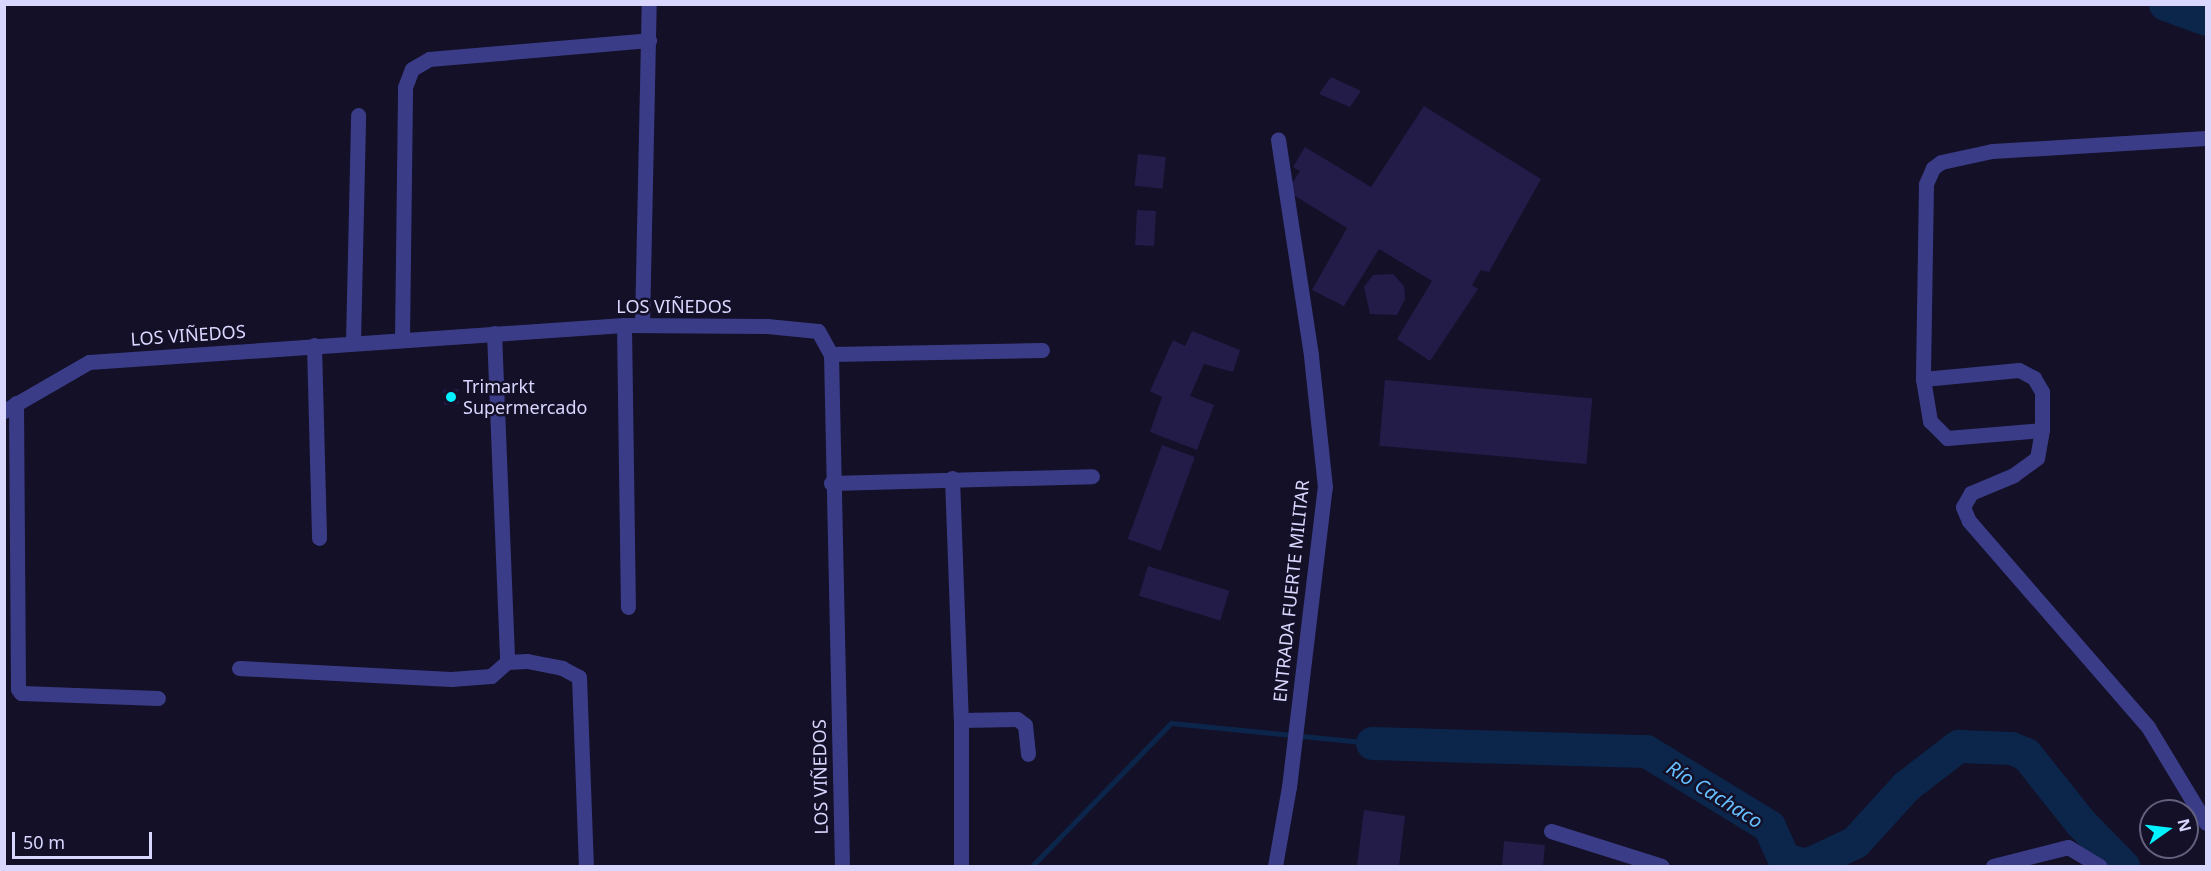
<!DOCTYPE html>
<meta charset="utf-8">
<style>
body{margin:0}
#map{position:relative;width:2211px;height:871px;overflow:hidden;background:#131028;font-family:"Noto Sans",sans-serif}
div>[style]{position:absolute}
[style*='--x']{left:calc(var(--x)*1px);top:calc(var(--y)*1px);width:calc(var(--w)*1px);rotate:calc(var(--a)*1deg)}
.stream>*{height:5px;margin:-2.5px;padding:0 2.5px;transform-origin:2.5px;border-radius:2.5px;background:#0c264b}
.river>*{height:33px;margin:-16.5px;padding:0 16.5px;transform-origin:16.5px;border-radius:16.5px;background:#0c264b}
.building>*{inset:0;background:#231c49;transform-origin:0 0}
.minor>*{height:15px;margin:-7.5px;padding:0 7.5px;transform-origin:7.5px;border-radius:7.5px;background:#3b3c87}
.dots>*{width:16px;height:16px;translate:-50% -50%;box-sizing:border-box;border:3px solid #131028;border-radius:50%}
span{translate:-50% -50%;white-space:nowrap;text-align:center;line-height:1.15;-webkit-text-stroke:5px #131028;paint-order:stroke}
.street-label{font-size:18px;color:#dad7ff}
.poi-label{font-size:18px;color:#dad7ff}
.left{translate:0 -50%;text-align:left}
.water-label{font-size:20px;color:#65bfff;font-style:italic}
.frame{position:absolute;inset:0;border:6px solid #dad7ff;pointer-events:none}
.north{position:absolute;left:2139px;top:799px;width:60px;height:60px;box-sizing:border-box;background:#131028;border:2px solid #63607e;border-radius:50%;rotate:76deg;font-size:16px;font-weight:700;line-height:24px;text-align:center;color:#dad7ff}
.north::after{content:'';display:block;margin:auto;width:21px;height:27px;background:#03f2ff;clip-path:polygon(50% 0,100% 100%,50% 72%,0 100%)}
.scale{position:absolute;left:12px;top:832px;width:140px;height:27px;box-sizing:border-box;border:3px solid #dad7ff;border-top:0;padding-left:8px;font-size:18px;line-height:21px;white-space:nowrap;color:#dad7ff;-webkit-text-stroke:4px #131028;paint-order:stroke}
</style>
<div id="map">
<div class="stream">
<i style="--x:1032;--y:866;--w:199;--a:-45.8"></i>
<i style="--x:1171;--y:723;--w:202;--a:5.7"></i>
</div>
<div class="river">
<i style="--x:2165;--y:4;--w:44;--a:20.1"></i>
<i style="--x:1372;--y:743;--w:274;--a:1.7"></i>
<i style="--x:1646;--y:751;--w:144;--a:31.4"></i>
<i style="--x:1769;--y:826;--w:36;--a:66"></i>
<i style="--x:1784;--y:859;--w:23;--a:15"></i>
<i style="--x:1806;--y:865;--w:54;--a:-25.1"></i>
<i style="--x:1855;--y:842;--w:76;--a:-47.7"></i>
<i style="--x:1906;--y:786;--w:66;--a:-37.6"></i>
<i style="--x:1958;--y:746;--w:53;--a:2.2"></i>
<i style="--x:2011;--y:748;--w:16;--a:22"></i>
<i style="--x:2026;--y:754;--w:87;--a:51.5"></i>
<i style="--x:2080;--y:822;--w:62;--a:45.7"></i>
</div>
<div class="building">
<i style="clip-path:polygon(1331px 77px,1361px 91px,1350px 107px,1319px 94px)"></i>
<i style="clip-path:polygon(1424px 106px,1541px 179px,1489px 272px,1481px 270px,1472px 285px,1478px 289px,1430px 361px,1397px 339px,1432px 281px,1379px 249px,1344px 306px,1312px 290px,1347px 228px,1287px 191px,1300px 171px,1293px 167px,1305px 147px,1371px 187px)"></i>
<i style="left:1138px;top:154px;width:28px;height:32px;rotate:6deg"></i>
<i style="left:1137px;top:210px;width:19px;height:35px;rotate:3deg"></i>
<i style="clip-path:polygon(1393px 274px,1404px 286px,1405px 299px,1397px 315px,1370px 314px,1364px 287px,1373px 275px)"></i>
<i style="clip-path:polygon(1192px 331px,1240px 350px,1233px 372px,1204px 364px,1190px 396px,1214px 405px,1197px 450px,1150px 432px,1162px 397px,1150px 391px,1173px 340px,1185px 346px)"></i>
<i style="left:1385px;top:380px;width:208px;height:66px;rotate:5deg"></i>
<i style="left:458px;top:389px;width:15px;height:15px;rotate:86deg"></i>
<i style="left:1162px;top:445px;width:35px;height:100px;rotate:20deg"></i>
<i style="left:1148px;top:566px;width:85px;height:31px;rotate:17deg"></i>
<i style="clip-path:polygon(1364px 810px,1405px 816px,1399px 866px,1348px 866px,1357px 865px)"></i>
<i style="clip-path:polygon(1504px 841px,1545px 845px,1543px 866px,1502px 866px)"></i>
</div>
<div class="minor">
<i style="--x:2206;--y:138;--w:214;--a:176.5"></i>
<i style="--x:1992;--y:151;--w:52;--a:167.8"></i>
<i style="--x:1941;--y:162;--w:10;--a:143"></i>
<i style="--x:1933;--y:168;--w:17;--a:114"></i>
<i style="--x:1926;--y:184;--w:195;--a:90.9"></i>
<i style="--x:1923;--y:379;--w:43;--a:80.5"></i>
<i style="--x:1930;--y:421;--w:24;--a:45"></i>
<i style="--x:1947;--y:438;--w:95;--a:-4.8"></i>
<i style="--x:2042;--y:430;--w:28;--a:100"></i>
<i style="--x:2037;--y:458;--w:29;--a:144"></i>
<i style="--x:2014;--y:475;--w:47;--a:157.3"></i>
<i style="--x:1971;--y:493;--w:16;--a:120"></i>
<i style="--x:1963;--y:507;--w:15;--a:67"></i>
<i style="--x:1969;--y:521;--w:273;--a:49"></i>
<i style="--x:2148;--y:727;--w:112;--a:58.9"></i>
<i style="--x:624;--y:325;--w:282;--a:89.2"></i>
<i style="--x:642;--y:325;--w:321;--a:-88.8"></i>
<i style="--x:494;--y:333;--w:329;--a:87.7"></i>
<i style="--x:402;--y:339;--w:252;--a:-89.3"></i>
<i style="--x:405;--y:87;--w:19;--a:-69"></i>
<i style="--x:412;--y:69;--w:20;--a:-30"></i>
<i style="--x:429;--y:59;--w:221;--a:-4.9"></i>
<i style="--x:353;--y:342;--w:227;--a:-88.7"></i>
<i style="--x:314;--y:345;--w:193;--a:88.5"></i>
<i style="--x:831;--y:354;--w:211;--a:-1.1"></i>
<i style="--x:1923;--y:379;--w:96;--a:-5.4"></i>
<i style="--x:2019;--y:370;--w:17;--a:28"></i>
<i style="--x:2034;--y:378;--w:16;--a:60"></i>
<i style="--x:2042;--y:392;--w:38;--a:90"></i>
<i style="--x:16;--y:403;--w:286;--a:89.6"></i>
<i style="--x:18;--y:689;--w:5;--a:53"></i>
<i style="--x:21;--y:693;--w:137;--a:2.1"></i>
<i style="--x:4;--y:411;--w:98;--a:-30"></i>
<i style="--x:89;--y:362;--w:536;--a:-3.96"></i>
<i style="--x:624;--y:325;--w:143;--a:0.4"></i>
<i style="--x:767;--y:326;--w:51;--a:5.6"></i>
<i style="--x:818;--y:331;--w:26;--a:61"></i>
<i style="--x:831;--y:354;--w:512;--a:88.77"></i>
<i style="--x:952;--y:478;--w:242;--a:87.9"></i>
<i style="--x:961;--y:720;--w:146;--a:90"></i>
<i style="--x:831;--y:483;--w:261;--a:-1.5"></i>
<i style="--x:239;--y:668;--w:212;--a:3"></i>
<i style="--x:451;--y:679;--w:40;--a:-4.3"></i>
<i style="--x:491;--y:676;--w:21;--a:-41"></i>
<i style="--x:507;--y:662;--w:20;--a:-3"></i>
<i style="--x:527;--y:661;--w:36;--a:11"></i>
<i style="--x:562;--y:668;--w:19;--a:28"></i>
<i style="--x:579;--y:677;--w:189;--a:87.9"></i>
<i style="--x:961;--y:720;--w:56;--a:-1"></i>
<i style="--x:1017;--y:719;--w:10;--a:37"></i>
<i style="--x:1025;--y:725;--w:29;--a:84"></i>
<i style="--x:1551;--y:831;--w:116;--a:17.5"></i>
<i style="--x:1275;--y:866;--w:80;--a:-80"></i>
<i style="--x:1289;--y:787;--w:302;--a:-83.2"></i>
<i style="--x:1325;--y:487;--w:133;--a:-96.1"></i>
<i style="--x:1311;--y:355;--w:218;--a:-98.7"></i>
<i style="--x:1993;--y:866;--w:77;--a:-14.2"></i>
<i style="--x:2068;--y:847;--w:37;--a:31"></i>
</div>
<div class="dots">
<i style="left:451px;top:397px;background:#03f2ff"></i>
</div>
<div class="street-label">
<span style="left:674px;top:306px">LOS VIÑEDOS</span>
<span style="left:188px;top:335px;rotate:-4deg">LOS VIÑEDOS</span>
<span style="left:1291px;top:591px;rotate:-84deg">ENTRADA FUERTE MILITAR</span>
<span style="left:820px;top:777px;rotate:-91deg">LOS VIÑEDOS</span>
</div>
<div class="poi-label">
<span class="left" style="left:463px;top:397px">Trimarkt<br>Supermercado</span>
</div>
<div class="water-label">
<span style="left:1715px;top:794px;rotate:32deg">Río Cachaco</span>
</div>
<div class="frame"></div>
<div class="north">N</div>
<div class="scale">50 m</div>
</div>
